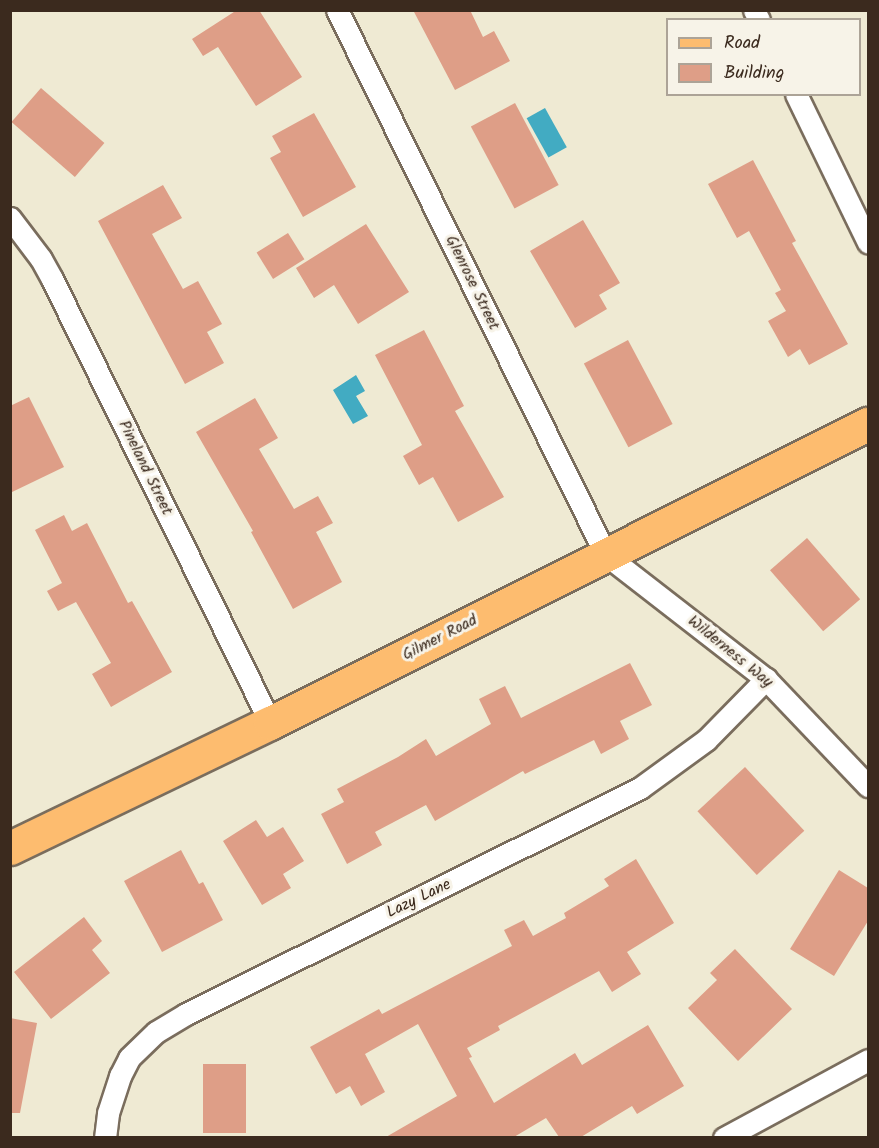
<!DOCTYPE html>
<style>
body{margin:0}
#map{position:relative;width:879px;height:1148px;overflow:hidden;background:#efead3;font-family:Kalam,sans-serif}
div>[style]{position:absolute}
[style*='--x']{left:calc(var(--x)*1px);top:calc(var(--y)*1px);width:calc(var(--w)*1px);rotate:calc(var(--a)*1deg)}
.water>*{inset:0;background:#42abc2;transform-origin:0 0}
.building>*{inset:0;background:#de9e87;transform-origin:0 0}
.roads{filter:drop-shadow(2px 0 #7a6d5d) drop-shadow(-2px 0 #7a6d5d) drop-shadow(0 2px #7a6d5d) drop-shadow(0 -2px #7a6d5d)}
.minor>*{height:21px;margin:-10.5px;padding:0 10.5px;transform-origin:10.5px;border-radius:10.5px;background:#fff}
.primary>*{height:33px;margin:-16.5px;padding:0 16.5px;transform-origin:16.5px;border-radius:16.5px;background:#fdbc6f}
span{translate:-50% -50%;white-space:nowrap;text-align:center;line-height:1.15;-webkit-text-stroke:6px #f7f3e8;paint-order:stroke}
.street-label{font-size:16px;color:#3b2a1e}
.frame{position:absolute;inset:0;border:12px solid #3b2a1e;pointer-events:none}
.legend{position:absolute;left:666px;top:18px;width:195px;height:78px;box-sizing:border-box;background:#f7f3e8;border:2px solid #aca397;margin:0;padding:8px 10px;list-style:none;font-size:18px;color:#3b2a1e}
.legend li{display:flex;align-items:center;gap:12px;height:30px}
.legend b{width:30px;border:2px solid #aca397}
</style>
<div id="map">
<div class="water">
<i style="left:545px;top:108px;width:45px;height:21px;rotate:61deg"></i>
<i style="clip-path:polygon(356px 375px,365px 391px,356px 396px,368px 416px,353px 424px,333px 390px)"></i>
</div>
<div class="building">
<i style="clip-path:polygon(237px 10px,259px 10px,302px 77px,256px 106px,218px 47px,203px 56px,192px 39px)"></i>
<i style="clip-path:polygon(413px 10px,470px 10px,483px 37px,494px 31px,510px 61px,455px 90px)"></i>
<i style="left:41px;top:88px;width:84px;height:45px;rotate:41deg"></i>
<i style="left:515px;top:103px;width:93px;height:50px;rotate:62deg"></i>
<i style="clip-path:polygon(314px 113px,356px 187px,303px 217px,270px 158px,281px 152px,272px 136px)"></i>
<i style="clip-path:polygon(753px 160px,796px 241px,792px 243px,848px 344px,809px 365px,800px 349px,788px 357px,768px 321px,786px 311px,775px 293px,781px 290px,749px 231px,737px 238px,708px 184px)"></i>
<i style="clip-path:polygon(163px 185px,182px 218px,152px 234px,183px 289px,198px 281px,222px 324px,207px 332px,224px 363px,185px 384px,98px 221px)"></i>
<i style="clip-path:polygon(583px 220px,620px 283px,599px 295px,607px 309px,575px 328px,530px 251px)"></i>
<i style="clip-path:polygon(366px 224px,409px 292px,358px 324px,334px 285px,314px 298px,296px 268px)"></i>
<i style="left:288px;top:233px;width:31px;height:37px;rotate:58deg"></i>
<i style="clip-path:polygon(424px 330px,464px 406px,455px 411px,504px 497px,458px 522px,433px 477px,419px 485px,403px 456px,422px 445px,375px 355px)"></i>
<i style="left:628px;top:340px;width:95px;height:50px;rotate:62deg"></i>
<i style="clip-path:polygon(29px 397px,64px 467px,10px 493px,10px 406px)"></i>
<i style="clip-path:polygon(255px 398px,278px 438px,259px 449px,294px 509px,318px 496px,333px 523px,316px 532px,342px 582px,293px 609px,251px 532px,253px 531px,196px 432px)"></i>
<i style="clip-path:polygon(64px 515px,72px 531px,87px 523px,128px 603px,132px 601px,172px 672px,111px 707px,92px 674px,111px 663px,76px 602px,58px 611px,47px 591px,62px 583px,35px 530px)"></i>
<i style="left:807px;top:538px;width:81px;height:49px;rotate:49deg"></i>
<i style="clip-path:polygon(630px 663px,652px 705px,620px 721px,629px 739px,601px 754px,594px 740px,525px 774px,523px 771px,435px 821px,426px 805px,375px 832px,382px 845px,347px 864px,321px 814px,344px 802px,337px 789px,398px 757px,426px 739px,436px 756px,491px 724px,479px 699px,505px 686px,521px 718px)"></i>
<i style="left:745px;top:767px;width:87px;height:65px;rotate:47deg"></i>
<i style="clip-path:polygon(256px 820px,267px 837px,283px 827px,304px 861px,283px 874px,291px 888px,262px 905px,223px 841px)"></i>
<i style="clip-path:polygon(181px 850px,199px 884px,203px 882px,223px 920px,162px 952px,124px 881px)"></i>
<i style="clip-path:polygon(636px 859px,674px 923px,627px 952px,641px 974px,612px 992px,599px 971px,498px 1026px,500px 1030px,467px 1048px,472px 1057px,469px 1058px,494px 1103px,575px 1053px,582px 1065px,648px 1025px,684px 1086px,637px 1114px,632px 1106px,581px 1137px,559px 1137px,546px 1118px,514px 1137px,386px 1137px,457px 1096px,418px 1024px,365px 1054px,385px 1092px,361px 1106px,350px 1086px,336px 1094px,310px 1047px,379px 1009px,382px 1014px,512px 946px,504px 930px,524px 920px,533px 936px,566px 918px,564px 913px,609px 886px,604px 879px)"></i>
<i style="clip-path:polygon(839px 870px,868px 888px,868px 921px,834px 976px,790px 949px)"></i>
<i style="clip-path:polygon(84px 917px,102px 941px,92px 950px,110px 973px,51px 1019px,14px 972px)"></i>
<i style="clip-path:polygon(735px 949px,792px 1009px,738px 1061px,688px 1008px,717px 980px,710px 973px)"></i>
<i style="clip-path:polygon(10px 1018px,37px 1023px,20px 1113px,10px 1113px)"></i>
<i style="left:203px;top:1064px;width:43px;height:69px"></i>
</div>
<div class="roads">
<div class="minor">
<i style="--x:337;--y:10;--w:608;--a:63.73"></i>
<i style="--x:606;--y:555;--w:202;--a:37.8"></i>
<i style="--x:766;--y:679;--w:148;--a:46.4"></i>
<i style="--x:754;--y:10;--w:11;--a:63"></i>
<i style="--x:796;--y:94;--w:165;--a:64.1"></i>
<i style="--x:10;--y:218;--w:51;--a:52.9"></i>
<i style="--x:41;--y:259;--w:23;--a:61"></i>
<i style="--x:52;--y:279;--w:495;--a:63.8"></i>
<i style="--x:105;--y:1138;--w:25;--a:-83"></i>
<i style="--x:108;--y:1113;--w:39;--a:-72"></i>
<i style="--x:120;--y:1076;--w:20;--a:-63"></i>
<i style="--x:129;--y:1058;--w:37;--a:-44"></i>
<i style="--x:156;--y:1032;--w:35;--a:-31"></i>
<i style="--x:186;--y:1014;--w:507;--a:-26.46"></i>
<i style="--x:640;--y:788;--w:82;--a:-36"></i>
<i style="--x:706;--y:740;--w:86;--a:-45.5"></i>
<i style="--x:724;--y:1138;--w:164;--a:-28.4"></i>
</div>
<div class="primary">
<i style="--x:10;--y:848;--w:288;--a:-25.7"></i>
<i style="--x:270;--y:723;--w:669;--a:-26.57"></i>
</div>
</div>
<div class="street-label">
<span style="left:472px;top:283px;rotate:64deg">Glenrose Street</span>
<span style="left:145px;top:468px;rotate:64deg">Pineland Street</span>
<span style="left:440px;top:638px;rotate:-27deg">Gilmer Road</span>
<span style="left:730px;top:652px;rotate:39deg">Wilderness Way</span>
<span style="left:419px;top:899px;rotate:-26deg">Lazy Lane</span>
</div>
<div class="frame"></div>
<ul class="legend">
<li><b style="height:8px;background:#fdbc6f"></b>Road</li>
<li><b style="height:16px;background:#de9e87"></b>Building</li>
</ul>
</div>
